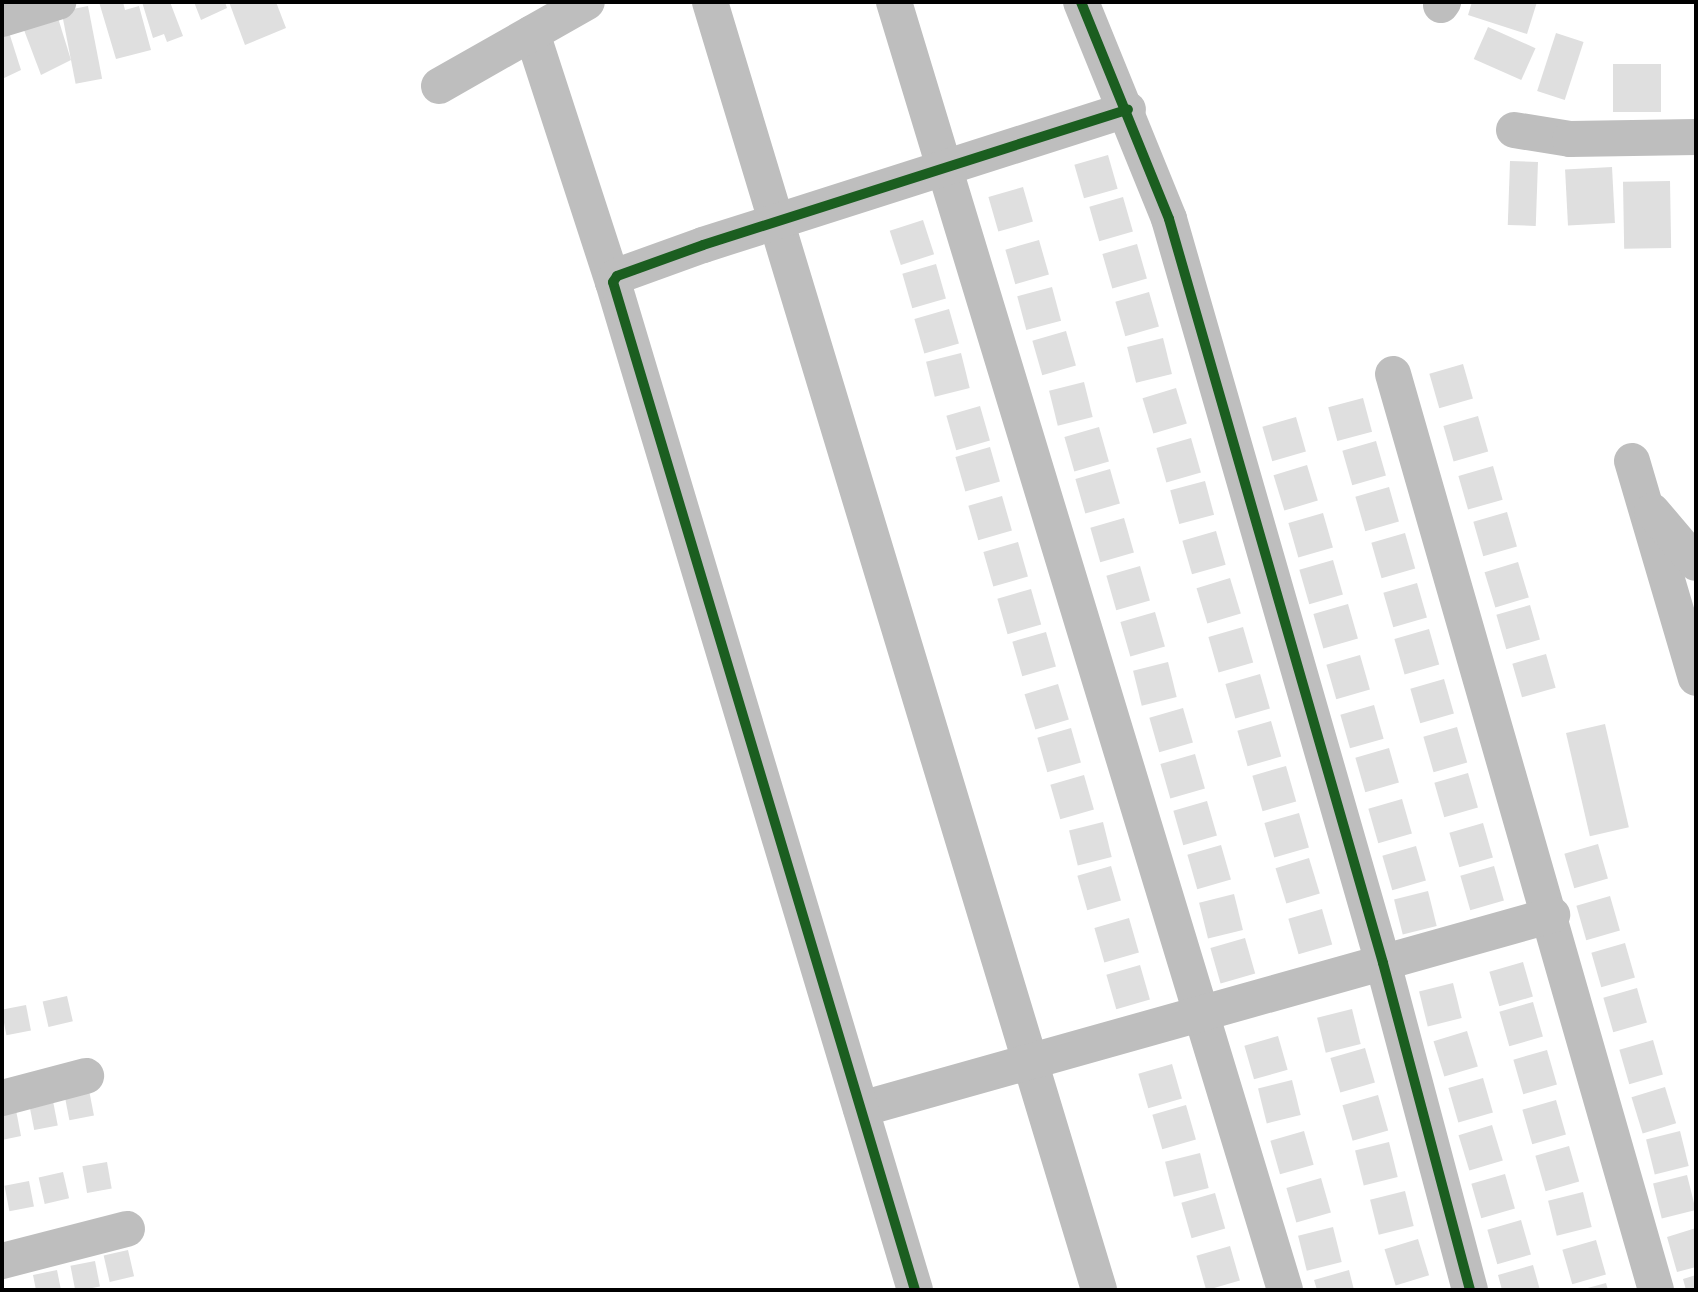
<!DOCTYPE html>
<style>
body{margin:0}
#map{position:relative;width:1698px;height:1292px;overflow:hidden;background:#fff;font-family:"Titillium Web",sans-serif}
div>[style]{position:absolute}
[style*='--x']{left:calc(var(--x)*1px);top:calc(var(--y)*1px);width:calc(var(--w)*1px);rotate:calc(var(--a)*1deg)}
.building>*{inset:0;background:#dfdfdf;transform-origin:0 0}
.street>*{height:36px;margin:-18px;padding:0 18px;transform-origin:18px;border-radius:18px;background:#bebebe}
.cycleway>*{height:10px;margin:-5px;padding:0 5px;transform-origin:5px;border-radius:5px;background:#1b5e20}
span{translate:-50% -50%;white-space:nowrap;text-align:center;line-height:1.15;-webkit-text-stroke:6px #fff;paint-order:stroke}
.frame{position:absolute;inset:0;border:4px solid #000;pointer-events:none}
</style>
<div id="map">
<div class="building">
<i style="clip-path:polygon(99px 2px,123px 2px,125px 10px,139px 6px,151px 50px,116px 59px)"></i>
<i style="clip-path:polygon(142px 2px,170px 2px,183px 36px,167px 42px,164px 34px,153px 38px)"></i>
<i style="clip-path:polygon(194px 2px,225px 2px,227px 8px,201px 20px)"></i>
<i style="clip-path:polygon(229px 2px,276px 2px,286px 28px,245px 45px)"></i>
<i style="clip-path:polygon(1472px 2px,1537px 2px,1527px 34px,1468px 15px)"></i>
<i style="left:88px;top:6px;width:74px;height:27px;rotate:79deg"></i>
<i style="clip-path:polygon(58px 18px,71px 60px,41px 75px,24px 30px)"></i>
<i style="clip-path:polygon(7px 26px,21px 70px,2px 79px,2px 29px)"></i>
<i style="left:1488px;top:27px;width:52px;height:35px;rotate:24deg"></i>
<i style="left:1556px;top:33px;width:29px;height:61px;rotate:18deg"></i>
<i style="left:1613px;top:64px;width:48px;height:48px"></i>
<i style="left:1108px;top:155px;width:35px;height:35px;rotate:74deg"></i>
<i style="left:1510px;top:161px;width:28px;height:64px;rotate:2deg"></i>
<i style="left:1612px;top:167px;width:56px;height:47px;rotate:87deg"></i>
<i style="left:1670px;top:181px;width:67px;height:47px;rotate:89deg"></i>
<i style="left:1023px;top:187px;width:36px;height:36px;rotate:74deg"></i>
<i style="left:1123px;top:197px;width:36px;height:35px;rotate:74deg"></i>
<i style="left:923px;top:220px;width:36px;height:35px;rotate:72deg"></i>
<i style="left:1039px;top:240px;width:36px;height:35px;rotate:74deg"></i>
<i style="left:1137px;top:244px;width:36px;height:36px;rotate:74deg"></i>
<i style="left:936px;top:264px;width:36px;height:35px;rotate:74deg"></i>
<i style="left:1052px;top:287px;width:35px;height:36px;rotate:75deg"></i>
<i style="left:1149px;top:292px;width:36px;height:35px;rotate:74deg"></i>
<i style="left:949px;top:309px;width:36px;height:36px;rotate:74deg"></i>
<i style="left:1066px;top:331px;width:36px;height:35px;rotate:74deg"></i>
<i style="left:1163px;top:338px;width:37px;height:37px;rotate:76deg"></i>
<i style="left:961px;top:353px;width:36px;height:36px;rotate:76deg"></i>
<i style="left:1463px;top:364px;width:36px;height:35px;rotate:74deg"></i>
<i style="left:1084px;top:382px;width:36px;height:36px;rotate:76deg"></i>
<i style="left:1176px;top:388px;width:37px;height:35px;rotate:73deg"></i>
<i style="left:1363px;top:398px;width:35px;height:36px;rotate:75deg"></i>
<i style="left:980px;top:406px;width:36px;height:35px;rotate:74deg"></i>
<i style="left:1478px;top:416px;width:37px;height:36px;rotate:74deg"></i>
<i style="left:1296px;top:417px;width:36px;height:35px;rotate:74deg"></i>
<i style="left:1099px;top:427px;width:36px;height:36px;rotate:74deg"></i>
<i style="left:1191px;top:438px;width:36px;height:36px;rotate:74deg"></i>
<i style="left:1376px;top:441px;width:36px;height:35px;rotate:74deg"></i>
<i style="left:990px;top:447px;width:36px;height:36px;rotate:74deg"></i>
<i style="left:1307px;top:465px;width:37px;height:35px;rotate:73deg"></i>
<i style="left:1493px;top:466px;width:35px;height:36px;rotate:74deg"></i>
<i style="left:1110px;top:469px;width:36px;height:36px;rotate:74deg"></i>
<i style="left:1205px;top:481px;width:35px;height:36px;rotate:75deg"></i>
<i style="left:1389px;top:487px;width:36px;height:35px;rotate:74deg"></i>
<i style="left:1002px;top:496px;width:36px;height:35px;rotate:74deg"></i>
<i style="left:1507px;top:512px;width:36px;height:35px;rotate:74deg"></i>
<i style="left:1323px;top:513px;width:36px;height:36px;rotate:74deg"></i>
<i style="left:1124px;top:518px;width:36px;height:35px;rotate:74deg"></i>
<i style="left:1216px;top:531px;width:35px;height:35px;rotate:74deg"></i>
<i style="left:1405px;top:533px;width:37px;height:35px;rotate:74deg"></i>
<i style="left:1018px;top:542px;width:36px;height:36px;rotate:74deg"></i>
<i style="left:1333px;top:560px;width:36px;height:35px;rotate:74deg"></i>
<i style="left:1518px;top:562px;width:37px;height:35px;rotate:73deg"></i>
<i style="left:1140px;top:566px;width:36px;height:35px;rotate:74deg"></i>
<i style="left:1230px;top:578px;width:37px;height:35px;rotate:73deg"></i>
<i style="left:1417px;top:583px;width:36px;height:35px;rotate:74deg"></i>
<i style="left:1031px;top:589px;width:37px;height:35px;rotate:74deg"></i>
<i style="left:1348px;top:604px;width:36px;height:36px;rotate:74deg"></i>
<i style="left:1530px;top:605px;width:36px;height:35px;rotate:74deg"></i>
<i style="left:1155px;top:612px;width:36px;height:36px;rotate:74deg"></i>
<i style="left:1243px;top:627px;width:37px;height:36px;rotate:74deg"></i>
<i style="left:1429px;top:629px;width:37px;height:36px;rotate:74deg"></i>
<i style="left:1046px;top:632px;width:36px;height:35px;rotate:74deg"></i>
<i style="left:1546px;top:654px;width:35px;height:35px;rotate:74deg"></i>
<i style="left:1360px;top:655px;width:36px;height:35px;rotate:74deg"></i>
<i style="left:1168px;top:662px;width:36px;height:36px;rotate:76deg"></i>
<i style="left:1260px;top:674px;width:36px;height:36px;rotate:74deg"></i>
<i style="left:1444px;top:679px;width:36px;height:35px;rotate:74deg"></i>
<i style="left:1058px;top:684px;width:37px;height:35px;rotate:73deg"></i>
<i style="left:1374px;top:705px;width:35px;height:35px;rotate:74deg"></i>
<i style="left:1183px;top:708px;width:36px;height:35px;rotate:74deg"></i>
<i style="left:1271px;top:721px;width:37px;height:35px;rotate:74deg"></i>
<i style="left:1605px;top:724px;width:106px;height:40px;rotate:77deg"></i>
<i style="left:1457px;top:727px;width:37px;height:35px;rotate:74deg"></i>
<i style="left:1071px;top:728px;width:36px;height:35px;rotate:74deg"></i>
<i style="left:1389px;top:748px;width:36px;height:35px;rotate:74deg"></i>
<i style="left:1195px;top:754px;width:36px;height:36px;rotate:74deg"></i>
<i style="left:1286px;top:766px;width:37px;height:35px;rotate:74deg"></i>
<i style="left:1468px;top:773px;width:36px;height:35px;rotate:74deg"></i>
<i style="left:1084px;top:775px;width:36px;height:35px;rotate:74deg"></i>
<i style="left:1402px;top:799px;width:36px;height:35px;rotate:74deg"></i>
<i style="left:1207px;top:801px;width:36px;height:35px;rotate:74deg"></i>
<i style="left:1299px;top:813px;width:36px;height:36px;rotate:74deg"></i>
<i style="left:1103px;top:822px;width:36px;height:35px;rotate:76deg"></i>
<i style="left:1483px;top:823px;width:36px;height:35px;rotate:74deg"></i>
<i style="left:1598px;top:844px;width:36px;height:35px;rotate:74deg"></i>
<i style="left:1221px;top:845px;width:36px;height:35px;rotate:74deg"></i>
<i style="left:1416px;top:846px;width:36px;height:35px;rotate:74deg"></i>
<i style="left:1309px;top:858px;width:37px;height:35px;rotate:73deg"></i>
<i style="left:1111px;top:866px;width:36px;height:35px;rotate:74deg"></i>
<i style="left:1494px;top:866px;width:36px;height:35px;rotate:74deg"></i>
<i style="left:1428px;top:891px;width:36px;height:35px;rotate:76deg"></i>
<i style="left:1234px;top:894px;width:37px;height:36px;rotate:76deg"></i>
<i style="left:1610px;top:896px;width:36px;height:35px;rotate:74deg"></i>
<i style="left:1322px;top:909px;width:37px;height:35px;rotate:74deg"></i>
<i style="left:1129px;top:918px;width:36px;height:36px;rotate:74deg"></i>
<i style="left:1245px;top:938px;width:37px;height:36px;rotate:74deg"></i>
<i style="left:1625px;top:943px;width:36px;height:35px;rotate:74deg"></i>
<i style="left:1523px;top:962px;width:36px;height:35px;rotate:74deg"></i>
<i style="left:1140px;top:965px;width:36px;height:35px;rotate:74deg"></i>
<i style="left:1453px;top:983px;width:36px;height:35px;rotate:76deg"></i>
<i style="left:1637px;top:988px;width:36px;height:35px;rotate:74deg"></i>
<i style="left:67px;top:996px;width:26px;height:25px;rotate:77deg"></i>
<i style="left:1533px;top:1002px;width:36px;height:35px;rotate:74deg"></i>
<i style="left:26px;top:1005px;width:26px;height:25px;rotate:79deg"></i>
<i style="left:1352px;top:1009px;width:36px;height:36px;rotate:76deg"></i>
<i style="left:1467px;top:1031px;width:37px;height:35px;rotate:73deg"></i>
<i style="left:1278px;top:1036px;width:35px;height:35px;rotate:74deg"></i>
<i style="left:1653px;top:1040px;width:36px;height:35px;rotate:74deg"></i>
<i style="left:1365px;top:1048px;width:36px;height:36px;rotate:74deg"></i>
<i style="left:1547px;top:1050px;width:36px;height:35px;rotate:74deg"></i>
<i style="left:1172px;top:1064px;width:36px;height:35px;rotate:74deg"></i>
<i style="left:1483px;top:1078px;width:36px;height:36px;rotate:74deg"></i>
<i style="left:1292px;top:1080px;width:36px;height:35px;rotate:76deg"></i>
<i style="left:1665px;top:1087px;width:38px;height:35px;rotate:73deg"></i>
<i style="left:89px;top:1090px;width:26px;height:25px;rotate:79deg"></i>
<i style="left:1378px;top:1095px;width:37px;height:37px;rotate:74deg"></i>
<i style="left:1556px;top:1100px;width:36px;height:35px;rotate:74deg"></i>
<i style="left:53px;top:1101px;width:25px;height:24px;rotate:79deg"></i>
<i style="left:1186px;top:1105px;width:36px;height:35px;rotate:74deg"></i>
<i style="clip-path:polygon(16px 1110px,21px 1136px,2px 1140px,2px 1113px)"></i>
<i style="left:1492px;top:1125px;width:37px;height:35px;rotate:73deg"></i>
<i style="left:1304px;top:1131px;width:35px;height:35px;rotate:74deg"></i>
<i style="left:1680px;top:1131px;width:36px;height:35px;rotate:76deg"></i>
<i style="left:1389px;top:1142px;width:36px;height:35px;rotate:76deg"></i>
<i style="left:1569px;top:1146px;width:37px;height:35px;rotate:74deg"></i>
<i style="left:1200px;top:1153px;width:36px;height:36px;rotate:76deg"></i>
<i style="left:107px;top:1162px;width:27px;height:25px;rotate:80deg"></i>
<i style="left:63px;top:1172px;width:27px;height:25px;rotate:77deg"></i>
<i style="left:1505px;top:1174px;width:36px;height:35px;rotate:74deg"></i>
<i style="left:1687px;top:1175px;width:36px;height:35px;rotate:76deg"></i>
<i style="left:1321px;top:1178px;width:36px;height:36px;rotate:74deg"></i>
<i style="left:29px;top:1181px;width:26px;height:25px;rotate:79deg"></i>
<i style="left:1405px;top:1191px;width:36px;height:36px;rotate:76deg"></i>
<i style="left:1583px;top:1192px;width:36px;height:36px;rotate:76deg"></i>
<i style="left:1215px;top:1193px;width:37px;height:35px;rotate:74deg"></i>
<i style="left:1521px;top:1220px;width:36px;height:35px;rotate:74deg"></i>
<i style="left:1333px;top:1227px;width:36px;height:36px;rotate:76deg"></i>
<i style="clip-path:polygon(1696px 1228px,1696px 1267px,1677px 1272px,1667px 1237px)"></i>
<i style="left:1418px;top:1239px;width:38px;height:35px;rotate:73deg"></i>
<i style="left:1596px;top:1240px;width:36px;height:35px;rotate:74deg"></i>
<i style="left:1230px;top:1246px;width:36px;height:35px;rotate:74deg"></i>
<i style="left:128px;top:1250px;width:27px;height:25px;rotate:77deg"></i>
<i style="left:95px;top:1261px;width:26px;height:25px;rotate:79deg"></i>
<i style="clip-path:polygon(1533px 1265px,1540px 1290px,1502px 1290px,1498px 1275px)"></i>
<i style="clip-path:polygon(57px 1270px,61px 1290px,36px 1290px,33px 1275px)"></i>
<i style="clip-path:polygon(1349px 1270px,1354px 1290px,1317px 1290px,1314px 1280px)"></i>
<i style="clip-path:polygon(1696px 1275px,1696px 1290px,1686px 1290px,1683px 1279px)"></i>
<i style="clip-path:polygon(1606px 1283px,1608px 1290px,1584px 1290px,1584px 1289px)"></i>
</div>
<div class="street">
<i style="--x:710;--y:2;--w:1345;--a:73.19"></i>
<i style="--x:894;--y:2;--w:1346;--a:73.11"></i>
<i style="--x:1081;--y:2;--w:234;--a:67.9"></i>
<i style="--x:1169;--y:219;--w:774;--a:73.95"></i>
<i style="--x:1383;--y:963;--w:338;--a:75.1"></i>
<i style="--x:1441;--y:5;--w:4;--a:-56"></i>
<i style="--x:2;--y:19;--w:59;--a:-16.9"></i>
<i style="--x:532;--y:33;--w:262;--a:72"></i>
<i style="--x:439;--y:86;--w:170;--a:-29.6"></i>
<i style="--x:1514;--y:130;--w:57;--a:9.1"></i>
<i style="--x:1570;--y:139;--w:126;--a:-0.9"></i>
<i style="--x:1393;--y:374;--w:953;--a:73.98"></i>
<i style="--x:1632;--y:461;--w:226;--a:73.6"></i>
<i style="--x:1652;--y:511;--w:68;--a:49.8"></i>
<i style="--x:2;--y:1098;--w:87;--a:-14.7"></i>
<i style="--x:861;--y:1109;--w:718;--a:-15.68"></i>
<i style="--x:2;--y:1261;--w:129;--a:-14.4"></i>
<i style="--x:915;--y:1290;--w:1052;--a:-106.68"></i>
<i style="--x:613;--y:282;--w:7;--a:-56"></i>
<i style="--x:617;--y:276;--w:91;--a:-19.8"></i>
<i style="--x:703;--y:245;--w:446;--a:-17.7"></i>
</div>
<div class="cycleway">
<i style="--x:1081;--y:2;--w:234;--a:67.9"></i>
<i style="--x:1169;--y:219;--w:774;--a:73.95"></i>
<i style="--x:1383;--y:963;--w:338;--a:75.1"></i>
<i style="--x:915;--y:1290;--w:1052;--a:-106.68"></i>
<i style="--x:613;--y:282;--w:7;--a:-56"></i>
<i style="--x:617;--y:276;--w:91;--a:-19.8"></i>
<i style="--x:703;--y:245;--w:446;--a:-17.7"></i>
</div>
<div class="frame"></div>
</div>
